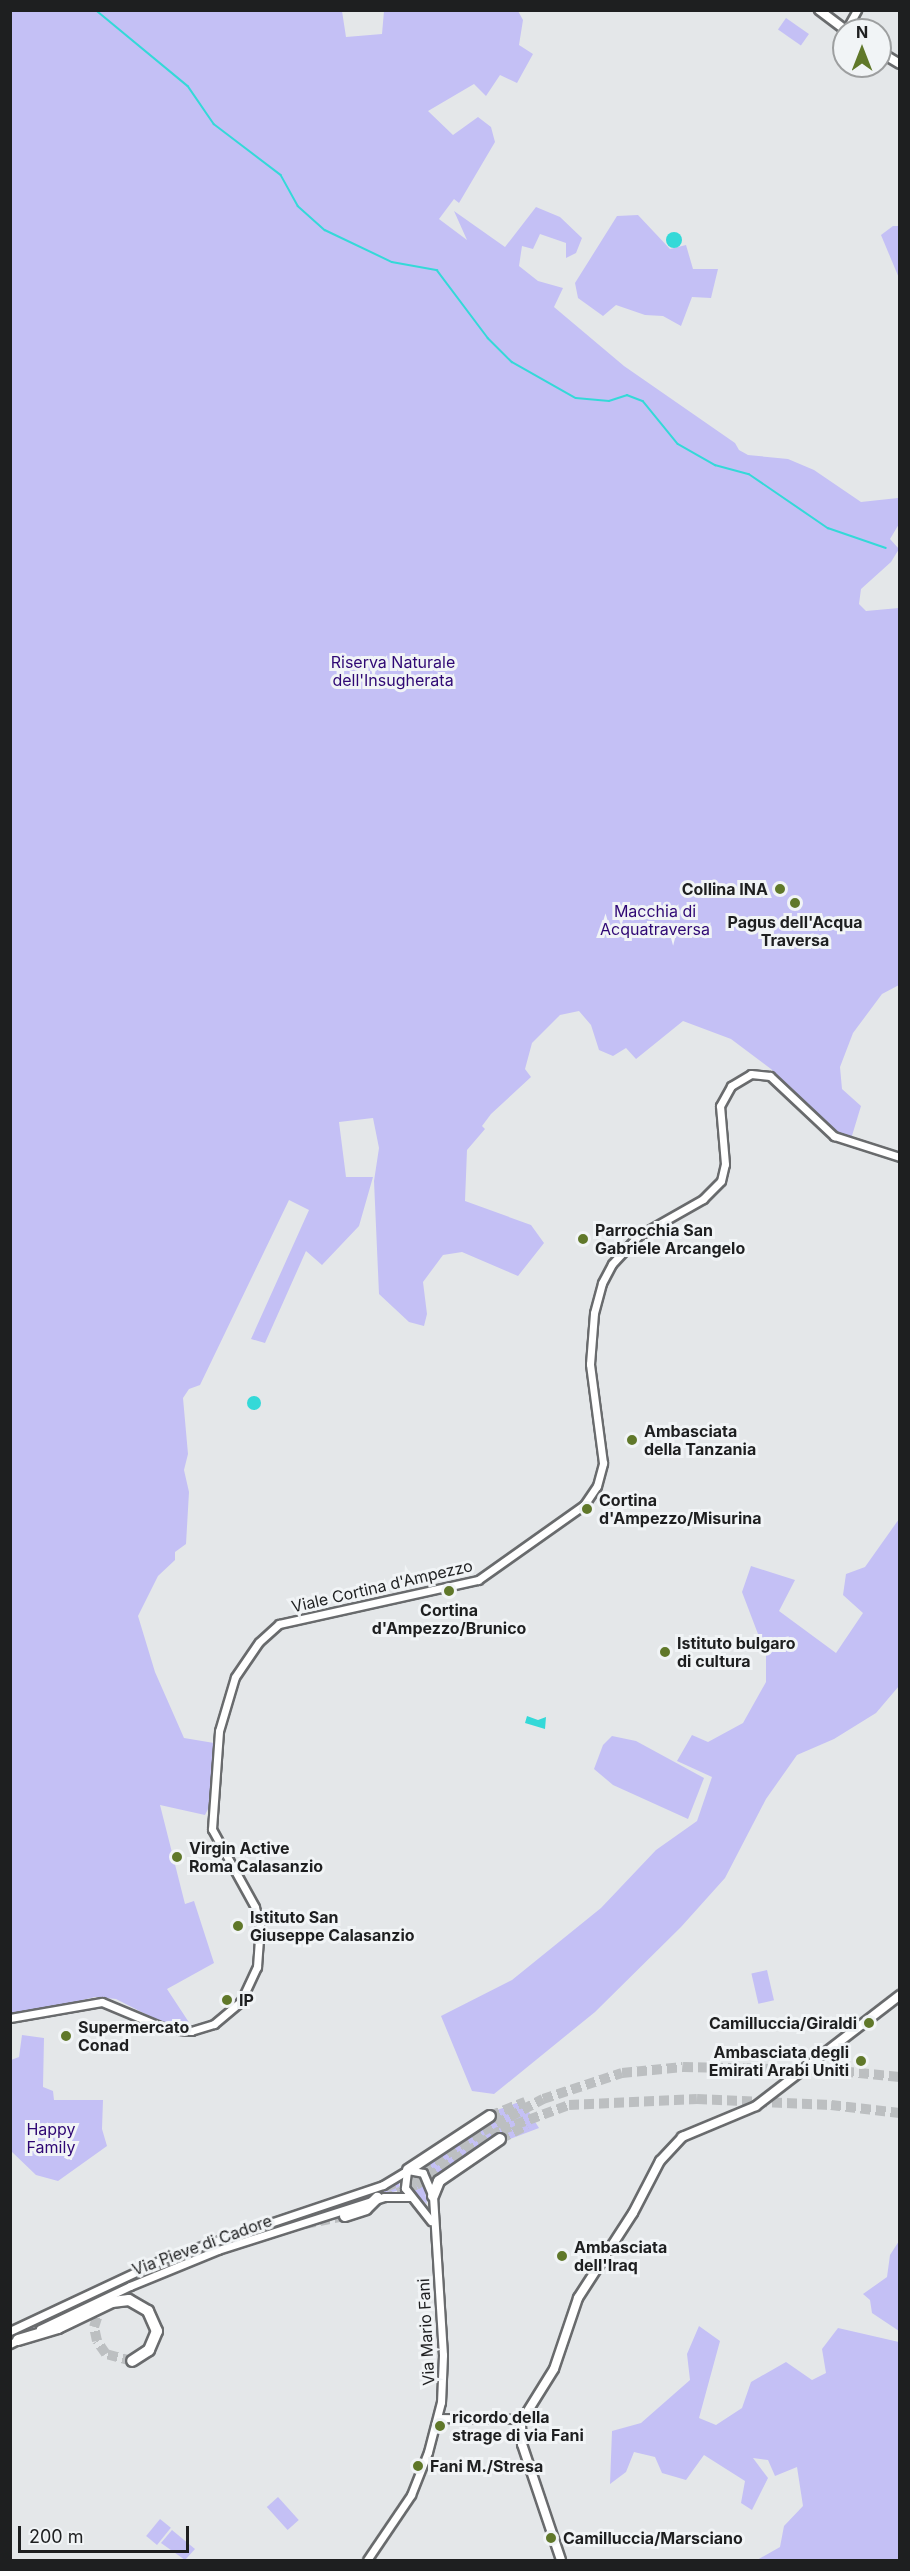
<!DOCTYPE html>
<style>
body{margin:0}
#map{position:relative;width:910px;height:2571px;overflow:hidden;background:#e4e7e9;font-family:Inter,sans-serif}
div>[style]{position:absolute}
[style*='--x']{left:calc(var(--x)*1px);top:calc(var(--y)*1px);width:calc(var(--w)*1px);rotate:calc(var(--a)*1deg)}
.green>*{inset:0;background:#c4c0f5;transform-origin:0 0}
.water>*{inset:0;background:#34d9d8}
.round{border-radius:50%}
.stream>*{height:1.5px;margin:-0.75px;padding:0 0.75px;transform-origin:0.75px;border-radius:0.75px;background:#34d9d8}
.highway-tunnel>*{height:10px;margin-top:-5px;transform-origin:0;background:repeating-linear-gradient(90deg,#bcbfc1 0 10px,transparent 0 15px)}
.roads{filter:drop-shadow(2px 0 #696b6d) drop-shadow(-2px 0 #696b6d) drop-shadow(0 2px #696b6d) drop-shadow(0 -2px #696b6d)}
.minor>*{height:7px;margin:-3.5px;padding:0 3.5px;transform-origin:3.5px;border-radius:3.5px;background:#fff}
.major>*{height:8px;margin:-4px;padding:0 4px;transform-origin:4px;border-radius:4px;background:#fff}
.highway>*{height:10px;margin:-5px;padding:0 5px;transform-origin:5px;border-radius:5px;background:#fff}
.dots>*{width:16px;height:16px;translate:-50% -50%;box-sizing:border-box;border:3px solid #f1f4f6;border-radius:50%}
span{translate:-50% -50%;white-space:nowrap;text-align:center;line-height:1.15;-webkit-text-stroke:6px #f1f4f6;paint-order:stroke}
.park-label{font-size:16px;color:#2f0874}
.poi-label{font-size:16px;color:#1e1f20;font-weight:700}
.right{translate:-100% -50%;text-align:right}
.left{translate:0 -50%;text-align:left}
.street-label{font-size:16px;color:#1e1f20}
.frame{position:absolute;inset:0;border:12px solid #1e1f20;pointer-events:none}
.north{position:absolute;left:832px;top:18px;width:60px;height:60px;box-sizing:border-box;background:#f1f4f6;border:2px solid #9d9fa0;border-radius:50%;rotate:0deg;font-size:16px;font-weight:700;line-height:24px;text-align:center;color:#1e1f20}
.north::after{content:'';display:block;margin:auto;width:21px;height:27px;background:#60782a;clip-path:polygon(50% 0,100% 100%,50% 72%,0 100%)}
.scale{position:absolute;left:18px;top:2526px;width:171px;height:27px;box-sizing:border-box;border:3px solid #1e1f20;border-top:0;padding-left:8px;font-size:18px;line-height:21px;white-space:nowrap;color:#1e1f20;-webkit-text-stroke:4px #f1f4f6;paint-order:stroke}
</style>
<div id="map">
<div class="green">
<i style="clip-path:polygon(10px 11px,342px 11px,346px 37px,382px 34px,384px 11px,518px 11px,523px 20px,519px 45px,533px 54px,517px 83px,500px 75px,486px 96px,474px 84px,428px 111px,453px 135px,478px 117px,491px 127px,495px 142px,459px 203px,454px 199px,439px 219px,467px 240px,454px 211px,505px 247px,536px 207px,560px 217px,582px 238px,576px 253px,566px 258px,566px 243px,540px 234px,533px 249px,522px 246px,519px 266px,538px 281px,563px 288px,554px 307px,624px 366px,735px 443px,739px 450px,748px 455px,788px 459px,814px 470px,861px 502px,898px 498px,899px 502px,899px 524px,890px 539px,899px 549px,891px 562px,861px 589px,859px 604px,866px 611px,899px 608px,899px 985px,882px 994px,853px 1033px,840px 1067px,842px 1089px,861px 1106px,851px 1139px,839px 1136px,771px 1069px,731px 1039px,683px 1021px,636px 1059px,626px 1048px,613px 1056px,599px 1050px,591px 1025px,579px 1011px,560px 1015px,532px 1043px,525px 1069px,531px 1077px,491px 1114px,482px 1126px,485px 1129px,467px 1150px,465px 1201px,531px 1225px,544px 1243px,518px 1276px,462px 1252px,443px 1255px,423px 1282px,427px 1314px,424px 1326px,409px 1322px,379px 1294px,374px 1181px,379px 1148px,373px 1118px,339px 1122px,346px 1177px,373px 1177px,359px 1226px,322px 1265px,306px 1251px,265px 1343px,251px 1339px,309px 1210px,289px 1200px,200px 1385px,189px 1389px,183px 1398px,188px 1454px,184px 1470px,189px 1492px,186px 1544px,175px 1552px,175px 1560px,158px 1576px,138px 1616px,155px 1672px,184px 1738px,214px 1743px,209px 1807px,205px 1815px,160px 1805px,185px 1904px,194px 1901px,214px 1963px,167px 1989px,192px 2027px,159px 2021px,116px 1999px,95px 1997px,11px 2017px)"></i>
<i style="left:786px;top:18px;width:28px;height:14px;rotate:35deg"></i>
<i style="clip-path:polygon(638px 215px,670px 249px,686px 245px,693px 269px,718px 269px,711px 298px,692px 297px,681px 326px,663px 316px,645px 315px,616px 305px,603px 316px,578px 298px,575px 283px,617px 216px)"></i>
<i style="clip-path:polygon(893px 226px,899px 226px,899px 278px,881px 235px)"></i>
<i style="clip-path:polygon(899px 1519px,899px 1686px,876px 1713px,834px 1739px,797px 1755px,766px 1799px,725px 1878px,681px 1927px,595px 2012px,494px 2094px,472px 2091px,441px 2016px,512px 1980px,601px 1908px,656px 1850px,697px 1821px,712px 1777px,677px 1761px,692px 1735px,708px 1742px,743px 1723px,766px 1682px,766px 1655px,742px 1592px,751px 1566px,795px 1580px,779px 1611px,836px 1653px,863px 1613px,843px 1595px,846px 1574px,865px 1567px)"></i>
<i style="clip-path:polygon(612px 1736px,636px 1741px,704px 1778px,688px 1819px,613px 1785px,594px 1769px,603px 1745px)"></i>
<i style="left:767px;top:1970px;width:31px;height:16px;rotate:77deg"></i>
<i style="clip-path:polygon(22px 2035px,44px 2038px,43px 2087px,53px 2091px,54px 2100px,103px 2100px,102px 2129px,107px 2146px,58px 2181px,36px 2175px,11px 2151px,11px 2060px,19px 2057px)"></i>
<i style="clip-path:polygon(522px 2101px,539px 2128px,502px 2142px,433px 2182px,421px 2167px,489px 2113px)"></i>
<i style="clip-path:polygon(411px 2175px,423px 2178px,427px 2204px,409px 2188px)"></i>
<i style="clip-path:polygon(399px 2182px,400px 2190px,301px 2216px,379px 2191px)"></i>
<i style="left:267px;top:2227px;width:3px;height:103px;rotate:72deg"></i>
<i style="clip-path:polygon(899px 2241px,899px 2331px,872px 2313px,870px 2300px,863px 2294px,887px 2277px,890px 2255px)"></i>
<i style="clip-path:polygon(143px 2272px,21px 2334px,20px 2332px,109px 2287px)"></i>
<i style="clip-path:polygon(699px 2326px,720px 2341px,699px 2418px,716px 2425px,742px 2408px,751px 2382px,786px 2362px,812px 2380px,826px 2373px,822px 2349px,838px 2328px,899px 2342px,899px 2560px,757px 2560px,780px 2547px,784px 2526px,803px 2506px,797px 2467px,775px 2476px,768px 2460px,753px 2458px,768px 2478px,752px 2510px,741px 2503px,745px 2481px,704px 2455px,686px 2480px,662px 2473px,655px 2457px,634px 2452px,626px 2472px,610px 2484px,612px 2431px,641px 2423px,690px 2380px,687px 2354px)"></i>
<i style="left:278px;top:2497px;width:31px;height:15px;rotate:48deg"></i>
<i style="left:160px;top:2519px;width:14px;height:22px;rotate:39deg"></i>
<i style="clip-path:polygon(172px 2530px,195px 2549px,185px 2560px,161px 2543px)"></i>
</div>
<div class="water">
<i class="round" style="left:666px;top:232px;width:16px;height:16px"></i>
<i class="round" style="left:247px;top:1396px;width:14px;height:14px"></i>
<i style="clip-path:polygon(527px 1716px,538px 1720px,546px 1717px,545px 1729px,525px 1723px)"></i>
</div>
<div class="stream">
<i style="--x:96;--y:10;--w:119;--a:39.6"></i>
<i style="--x:188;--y:86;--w:46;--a:55.6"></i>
<i style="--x:214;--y:124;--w:84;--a:37.3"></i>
<i style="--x:281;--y:175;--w:35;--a:61"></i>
<i style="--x:298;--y:206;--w:36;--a:42"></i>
<i style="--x:325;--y:230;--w:74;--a:25.5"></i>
<i style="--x:392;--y:262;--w:46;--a:10.1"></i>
<i style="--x:437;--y:270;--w:85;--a:53.1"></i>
<i style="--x:488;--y:338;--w:34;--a:45"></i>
<i style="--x:512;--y:362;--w:73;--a:29.4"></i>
<i style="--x:576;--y:398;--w:33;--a:5"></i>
<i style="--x:609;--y:401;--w:19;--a:-18"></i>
<i style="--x:627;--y:395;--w:17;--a:21"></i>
<i style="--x:643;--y:401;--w:55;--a:50.9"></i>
<i style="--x:678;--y:444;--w:43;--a:29.6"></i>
<i style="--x:715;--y:465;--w:35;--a:15"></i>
<i style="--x:749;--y:474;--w:96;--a:34.4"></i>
<i style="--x:828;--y:528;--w:61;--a:19"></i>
<i style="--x:899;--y:552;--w:1;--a:0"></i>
</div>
<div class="highway-tunnel">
<i style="--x:490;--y:2116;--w:38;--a:-22"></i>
<i style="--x:500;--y:2139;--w:30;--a:-27"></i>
<i style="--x:371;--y:2192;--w:40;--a:-20.2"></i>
<i style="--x:409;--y:2178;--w:88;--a:-32.4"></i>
<i style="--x:483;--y:2131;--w:68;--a:-28.1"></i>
<i style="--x:543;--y:2099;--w:83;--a:-18.2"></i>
<i style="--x:622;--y:2073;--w:61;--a:-5.6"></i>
<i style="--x:683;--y:2067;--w:146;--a:1.2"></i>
<i style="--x:829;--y:2070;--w:71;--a:5.6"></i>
<i style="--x:384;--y:2199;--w:35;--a:-24"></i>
<i style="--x:416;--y:2185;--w:101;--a:-32.9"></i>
<i style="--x:501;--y:2130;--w:72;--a:-20.2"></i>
<i style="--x:569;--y:2105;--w:128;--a:-2.7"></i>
<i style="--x:697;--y:2099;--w:134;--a:2.6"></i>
<i style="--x:831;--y:2105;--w:69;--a:6.6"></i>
<i style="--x:305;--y:2224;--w:41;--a:-11.3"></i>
<i style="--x:132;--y:2361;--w:27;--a:-165"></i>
<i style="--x:106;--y:2354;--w:16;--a:-125"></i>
<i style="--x:97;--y:2341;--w:14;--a:-102"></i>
<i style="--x:94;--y:2327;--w:19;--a:-72"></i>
<i style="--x:100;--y:2309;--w:39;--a:-35"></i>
</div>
<div class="roads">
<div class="minor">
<i style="--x:846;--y:30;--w:23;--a:-61"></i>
<i style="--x:10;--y:2018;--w:93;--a:-9.9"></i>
<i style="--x:102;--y:2002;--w:70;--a:22.6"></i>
<i style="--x:167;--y:2029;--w:24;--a:5"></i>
<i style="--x:191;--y:2031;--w:24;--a:-17"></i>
<i style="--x:214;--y:2024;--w:35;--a:-40"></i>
<i style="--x:241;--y:2001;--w:38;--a:-65"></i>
<i style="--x:257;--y:1967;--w:42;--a:-85.9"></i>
<i style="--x:260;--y:1925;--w:19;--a:-106"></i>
<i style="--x:255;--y:1907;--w:89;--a:-118.9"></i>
<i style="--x:212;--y:1829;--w:98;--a:-85.9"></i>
<i style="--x:219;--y:1731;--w:56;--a:-73.5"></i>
<i style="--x:235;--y:1677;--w:42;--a:-55.6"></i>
<i style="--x:259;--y:1642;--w:27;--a:-42"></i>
<i style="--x:279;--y:1624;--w:204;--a:-12.5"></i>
<i style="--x:478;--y:1580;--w:130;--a:-35.3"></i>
<i style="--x:584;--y:1505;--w:23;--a:-56"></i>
<i style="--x:597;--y:1486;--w:24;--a:-75"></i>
<i style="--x:603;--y:1463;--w:100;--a:-97.5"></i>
<i style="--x:590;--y:1364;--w:51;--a:-85.5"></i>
<i style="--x:594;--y:1313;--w:31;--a:-75"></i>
<i style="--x:602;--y:1283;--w:21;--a:-62"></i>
<i style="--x:612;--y:1264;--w:38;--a:-47"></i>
<i style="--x:638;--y:1236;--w:75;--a:-29.6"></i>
<i style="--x:703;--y:1199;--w:25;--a:-45"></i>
<i style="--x:721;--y:1181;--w:17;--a:-77"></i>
<i style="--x:725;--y:1164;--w:58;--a:-94.9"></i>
<i style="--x:720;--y:1106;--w:23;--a:-61"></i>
<i style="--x:731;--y:1086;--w:23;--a:-31"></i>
<i style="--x:751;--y:1074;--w:19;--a:6"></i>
<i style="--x:770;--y:1076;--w:88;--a:43.2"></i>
<i style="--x:834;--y:1136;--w:69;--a:17.7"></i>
<i style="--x:407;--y:2171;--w:17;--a:97"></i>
<i style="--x:405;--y:2188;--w:42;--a:51.8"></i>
<i style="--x:40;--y:2329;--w:100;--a:-25.5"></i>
<i style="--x:130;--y:2286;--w:95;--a:-22.2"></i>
<i style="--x:218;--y:2250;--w:174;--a:-17.7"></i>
<i style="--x:384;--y:2197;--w:26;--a:0"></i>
<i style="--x:10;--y:2331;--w:172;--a:-25.1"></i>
<i style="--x:166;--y:2258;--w:229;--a:-18.6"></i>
<i style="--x:383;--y:2185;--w:29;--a:-31"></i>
<i style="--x:408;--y:2170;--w:15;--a:11"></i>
<i style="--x:423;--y:2173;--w:25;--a:67"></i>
<i style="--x:433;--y:2196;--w:159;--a:86.4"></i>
<i style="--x:443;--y:2355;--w:47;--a:92.4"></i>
<i style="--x:441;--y:2402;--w:52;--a:104.6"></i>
<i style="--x:428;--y:2452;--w:46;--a:111.6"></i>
<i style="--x:411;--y:2495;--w:78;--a:124.1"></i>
<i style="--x:10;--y:2344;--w:13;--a:-27"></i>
<i style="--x:438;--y:2418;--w:84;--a:0.7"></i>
</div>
<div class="major">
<i style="--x:819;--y:10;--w:34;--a:37"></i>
<i style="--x:880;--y:52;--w:23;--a:31"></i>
<i style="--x:561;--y:2560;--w:122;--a:-108.6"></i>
<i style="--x:522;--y:2444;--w:22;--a:-93"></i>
<i style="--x:521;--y:2422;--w:62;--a:-58.1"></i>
<i style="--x:554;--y:2369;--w:75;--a:-71.3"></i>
<i style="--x:578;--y:2298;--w:101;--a:-57.1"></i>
<i style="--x:633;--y:2213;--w:59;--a:-62.6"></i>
<i style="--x:660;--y:2161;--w:33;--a:-47"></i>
<i style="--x:682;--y:2137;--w:80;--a:-22.7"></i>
<i style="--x:756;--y:2106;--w:182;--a:-37.6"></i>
</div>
<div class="highway">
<i style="--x:408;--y:2170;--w:98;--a:-33.4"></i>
<i style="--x:433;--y:2196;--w:16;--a:-68"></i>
<i style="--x:439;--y:2181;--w:74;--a:-34.5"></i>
<i style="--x:345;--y:2216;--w:22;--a:-18"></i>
<i style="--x:366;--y:2209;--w:16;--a:-45"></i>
<i style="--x:18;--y:2340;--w:42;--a:-16.7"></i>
<i style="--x:58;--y:2328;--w:60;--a:-25.7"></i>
<i style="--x:112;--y:2302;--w:17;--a:-7"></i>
<i style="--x:129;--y:2300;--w:22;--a:30"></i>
<i style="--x:148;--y:2311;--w:22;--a:66"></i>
<i style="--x:157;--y:2331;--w:21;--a:113"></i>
<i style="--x:149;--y:2350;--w:20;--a:147"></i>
</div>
</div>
<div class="dots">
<i style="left:780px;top:889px;background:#60782a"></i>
<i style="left:795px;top:903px;background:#60782a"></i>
<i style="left:583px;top:1239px;background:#60782a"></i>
<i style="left:632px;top:1440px;background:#60782a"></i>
<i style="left:587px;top:1509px;background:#60782a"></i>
<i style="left:449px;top:1591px;background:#60782a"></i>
<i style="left:665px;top:1652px;background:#60782a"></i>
<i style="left:177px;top:1857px;background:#60782a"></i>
<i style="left:238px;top:1926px;background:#60782a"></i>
<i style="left:227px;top:2000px;background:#60782a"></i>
<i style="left:869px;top:2023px;background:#60782a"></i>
<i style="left:66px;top:2036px;background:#60782a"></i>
<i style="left:861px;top:2061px;background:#60782a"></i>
<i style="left:562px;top:2256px;background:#60782a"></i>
<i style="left:440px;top:2426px;background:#60782a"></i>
<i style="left:418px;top:2466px;background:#60782a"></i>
<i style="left:551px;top:2538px;background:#60782a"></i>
</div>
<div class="park-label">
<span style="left:393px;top:671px">Riserva Naturale<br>dell'Insugherata</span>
<span style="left:655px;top:920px">Macchia di<br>Acquatraversa</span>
<span style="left:51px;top:2138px">Happy<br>Family</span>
</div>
<div class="poi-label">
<span class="right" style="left:768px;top:889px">Collina INA</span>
<span style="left:795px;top:931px">Pagus dell'Acqua<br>Traversa</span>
<span class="left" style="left:595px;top:1239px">Parrocchia San<br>Gabriele Arcangelo</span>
<span class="left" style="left:644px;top:1440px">Ambasciata<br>della Tanzania</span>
<span class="left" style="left:599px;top:1509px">Cortina<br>d'Ampezzo/Misurina</span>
<span style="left:449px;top:1619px">Cortina<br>d'Ampezzo/Brunico</span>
<span class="left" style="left:677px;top:1652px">Istituto bulgaro<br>di cultura</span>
<span class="left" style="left:189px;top:1857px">Virgin Active<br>Roma Calasanzio</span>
<span class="left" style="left:250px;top:1926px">Istituto San<br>Giuseppe Calasanzio</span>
<span class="left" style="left:239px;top:2000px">IP</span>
<span class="right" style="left:857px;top:2023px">Camilluccia/Giraldi</span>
<span class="left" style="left:78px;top:2036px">Supermercato<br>Conad</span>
<span class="right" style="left:849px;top:2061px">Ambasciata degli<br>Emirati Arabi Uniti</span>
<span class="left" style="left:574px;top:2256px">Ambasciata<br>dell'Iraq</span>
<span class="left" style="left:452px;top:2426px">ricordo della<br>strage di via Fani</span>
<span class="left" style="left:430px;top:2466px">Fani M./Stresa</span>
<span class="left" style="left:563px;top:2538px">Camilluccia/Marsciano</span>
</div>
<div class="street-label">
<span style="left:382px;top:1586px;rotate:-13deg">Viale Cortina d'Ampezzo</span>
<span style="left:202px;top:2245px;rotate:-20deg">Via Pieve di Cadore</span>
<span style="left:426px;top:2332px;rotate:-93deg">Via Mario Fani</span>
</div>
<div class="frame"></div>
<div class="north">N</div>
<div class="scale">200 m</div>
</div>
